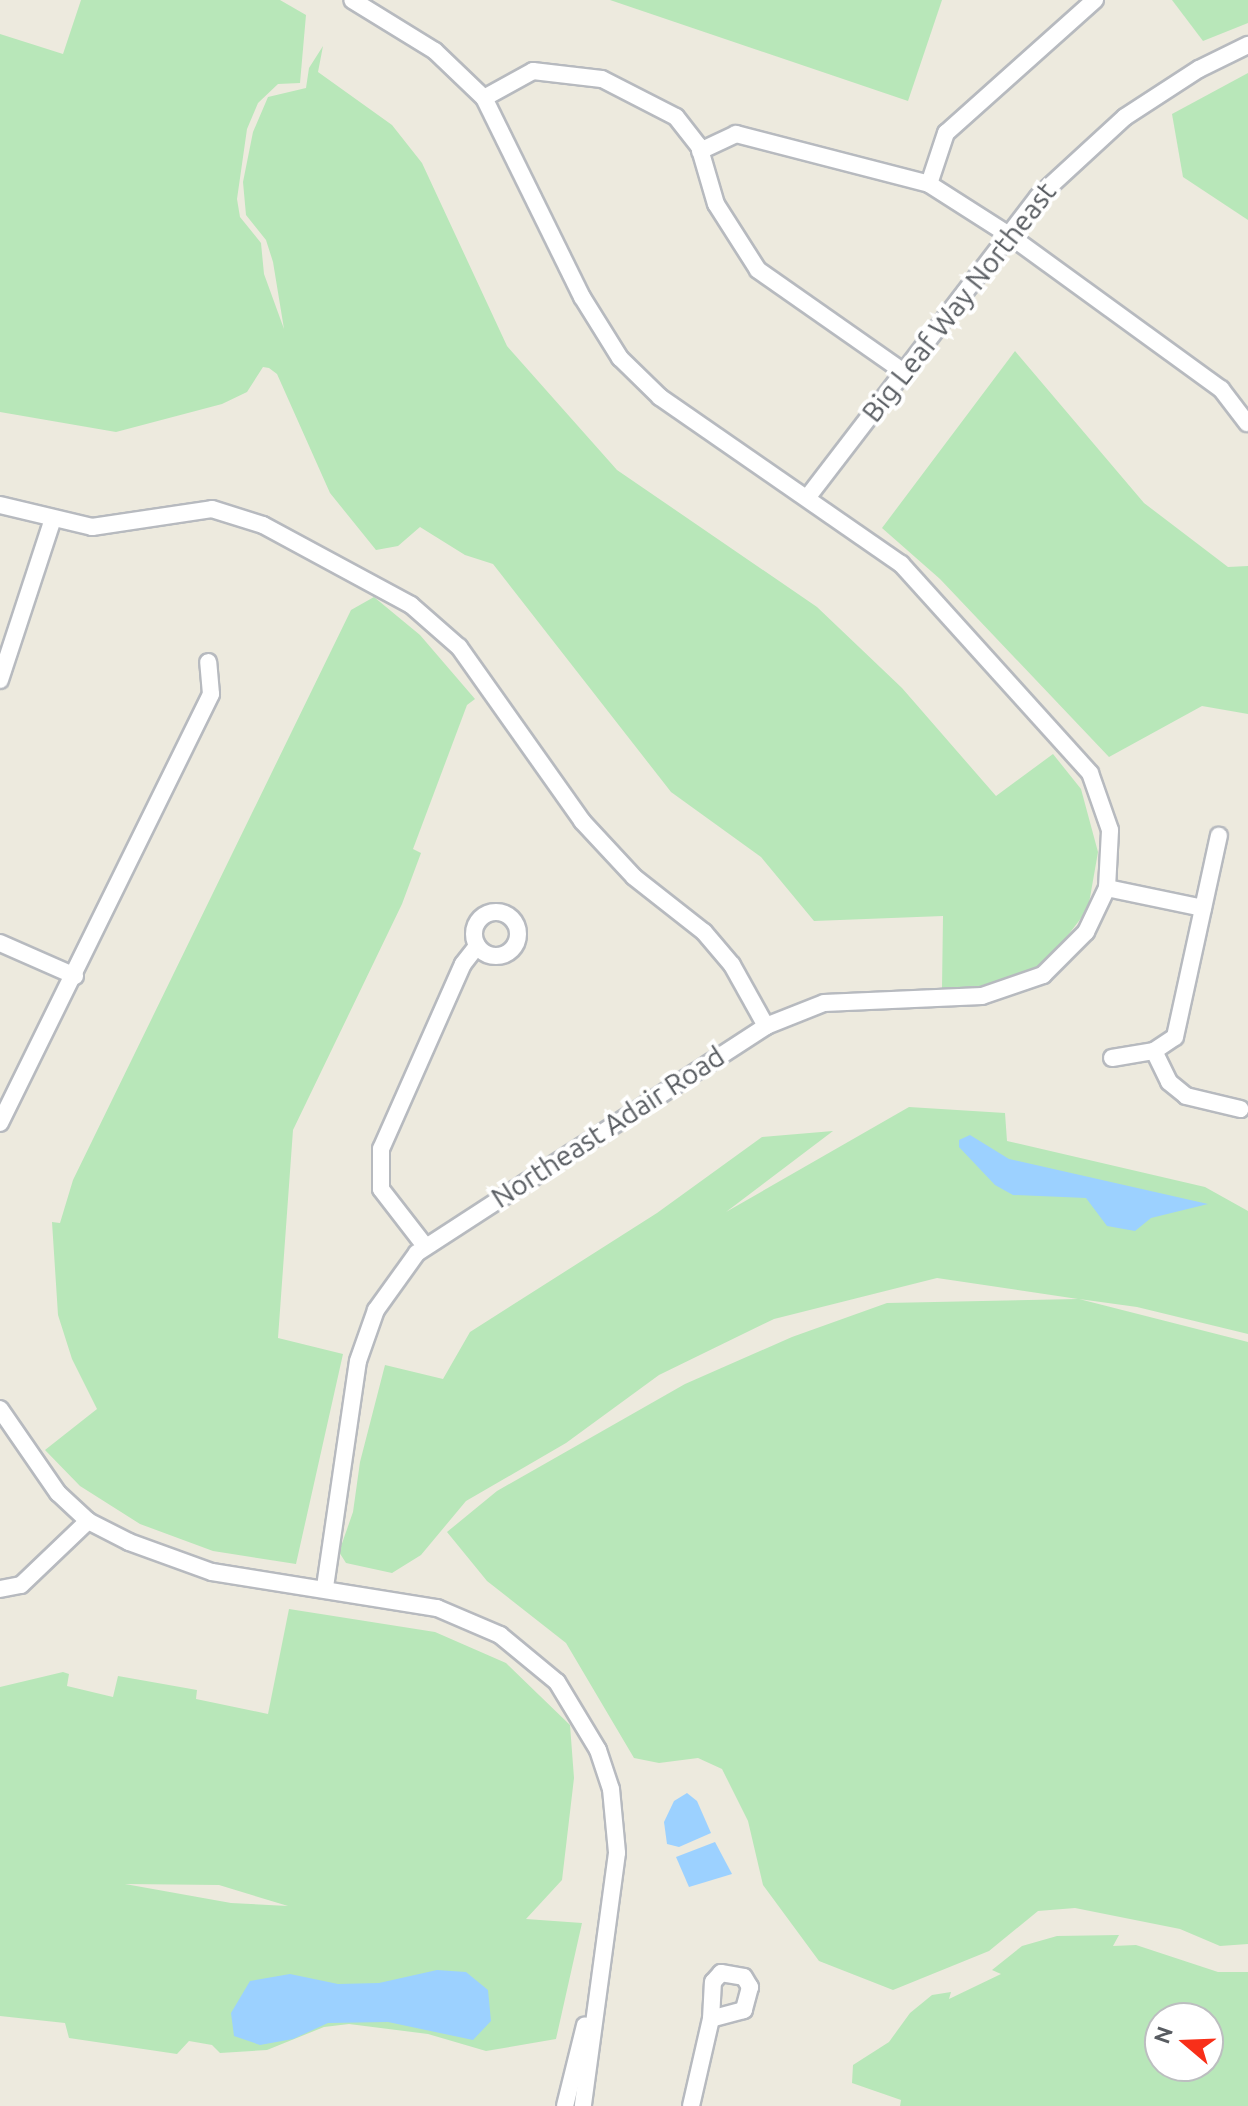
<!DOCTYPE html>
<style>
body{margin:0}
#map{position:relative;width:1248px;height:2106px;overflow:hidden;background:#edeade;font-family:Ubuntu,sans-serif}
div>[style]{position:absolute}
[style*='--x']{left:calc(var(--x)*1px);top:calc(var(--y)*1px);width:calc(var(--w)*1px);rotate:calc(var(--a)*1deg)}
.green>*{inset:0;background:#b8e7b9}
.water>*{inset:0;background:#9cd1ff}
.roads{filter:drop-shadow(2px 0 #b7babf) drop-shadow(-2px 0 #b7babf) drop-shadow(0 2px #b7babf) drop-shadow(0 -2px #b7babf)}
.minor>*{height:16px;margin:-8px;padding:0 8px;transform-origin:8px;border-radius:8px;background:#fff}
.minor>.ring{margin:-8px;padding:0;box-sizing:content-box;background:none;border:16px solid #fff;border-radius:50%}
span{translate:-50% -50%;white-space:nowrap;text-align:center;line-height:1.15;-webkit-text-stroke:8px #fff;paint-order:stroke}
.street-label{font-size:28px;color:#585c61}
.north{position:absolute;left:1144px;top:2002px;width:80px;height:80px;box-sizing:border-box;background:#fff;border:2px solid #bcbec0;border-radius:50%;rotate:289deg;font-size:22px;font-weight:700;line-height:32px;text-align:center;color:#585c61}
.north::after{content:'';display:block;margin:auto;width:28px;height:36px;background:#f82f19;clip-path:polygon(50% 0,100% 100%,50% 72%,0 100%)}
</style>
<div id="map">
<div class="green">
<i style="clip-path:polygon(81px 0,280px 0,306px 15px,300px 83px,278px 84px,258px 103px,247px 129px,237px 199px,240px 217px,261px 243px,264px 274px,284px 329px,273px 262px,266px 240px,246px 215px,243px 182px,253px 132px,268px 97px,306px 88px,309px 68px,323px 46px,318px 72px,392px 125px,422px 163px,507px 346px,617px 470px,817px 607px,902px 688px,996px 796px,1053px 754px,1081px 789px,1098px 852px,1088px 909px,1049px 960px,1028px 974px,982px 988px,942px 988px,943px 916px,814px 921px,761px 857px,671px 792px,493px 564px,465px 555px,420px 527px,398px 546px,376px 550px,330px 493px,277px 374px,269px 368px,263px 367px,247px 392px,222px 404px,116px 432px,0 412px,0 34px,63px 54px)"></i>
<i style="clip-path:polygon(610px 0,942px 0,908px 101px)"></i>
<i style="clip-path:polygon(1172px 0,1248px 0,1248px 23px,1203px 41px)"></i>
<i style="clip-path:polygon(1248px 73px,1248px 220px,1183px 177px,1172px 114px)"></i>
<i style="clip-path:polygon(1015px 351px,1144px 503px,1228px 567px,1248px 566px,1248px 714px,1202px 706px,1109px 757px,940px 579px,882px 528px)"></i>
<i style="clip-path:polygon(374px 597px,420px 635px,475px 699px,467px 705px,413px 849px,421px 853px,402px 904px,293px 1130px,278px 1338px,343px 1354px,296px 1564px,213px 1551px,140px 1524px,80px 1486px,45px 1450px,97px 1409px,72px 1359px,58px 1315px,52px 1222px,60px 1223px,73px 1180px,351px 610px)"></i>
<i style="clip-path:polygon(909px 1107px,1005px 1113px,1007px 1141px,1205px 1187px,1248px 1211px,1248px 1334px,1137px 1307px,1079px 1299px,1248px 1342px,1248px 1944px,1220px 1946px,1180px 1929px,1075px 1908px,1038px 1911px,989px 1951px,893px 1990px,819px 1961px,763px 1885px,748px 1821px,722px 1769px,698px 1758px,659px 1763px,634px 1758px,566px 1643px,487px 1581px,447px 1532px,497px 1491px,685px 1384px,792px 1337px,887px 1303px,1078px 1299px,937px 1278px,774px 1319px,659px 1375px,566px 1443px,466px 1501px,421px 1555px,392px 1573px,346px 1563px,339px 1552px,353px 1512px,360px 1462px,385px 1365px,443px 1379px,470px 1332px,657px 1213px,762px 1137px,833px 1131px,726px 1212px)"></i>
<i style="clip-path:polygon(evenodd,289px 1609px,435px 1632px,506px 1663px,570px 1725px,574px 1778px,562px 1880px,526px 1919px,582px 1923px,556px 2039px,486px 2051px,428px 2034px,349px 2024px,324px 2027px,267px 2050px,220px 2053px,212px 2045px,189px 2041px,177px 2054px,69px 2038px,65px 2023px,0 2016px,0 1687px,63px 1672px,69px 1674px,67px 1686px,113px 1697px,118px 1676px,197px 1690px,196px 1699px,268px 1714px,289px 1609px,125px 1884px,219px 1885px,288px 1906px,231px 1903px,125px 1884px)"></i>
<i style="clip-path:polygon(evenodd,1119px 1935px,1113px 1946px,1136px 1945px,1218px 1972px,1248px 1972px,1248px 2106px,900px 2106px,901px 2100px,852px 2083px,853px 2065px,889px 2042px,910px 2013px,932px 1995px,951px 1992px,949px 1999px,1001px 1974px,992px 1970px,1022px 1946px,1057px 1936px,1119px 1935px,1160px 2018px,1208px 2018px,1208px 2066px,1160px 2066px,1160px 2018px)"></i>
</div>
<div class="water">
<i style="clip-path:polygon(970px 1135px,1009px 1159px,1208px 1204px,1151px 1218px,1135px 1231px,1107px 1226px,1086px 1198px,1013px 1195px,995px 1185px,959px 1147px,959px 1140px)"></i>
<i style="clip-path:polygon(687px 1793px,697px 1801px,711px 1833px,679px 1847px,667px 1844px,664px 1822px,674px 1801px)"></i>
<i style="clip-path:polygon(715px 1842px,732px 1874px,689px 1887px,676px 1857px)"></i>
<i style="clip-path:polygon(437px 1970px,466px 1972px,488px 1990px,491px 2021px,473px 2040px,388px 2022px,328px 2023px,293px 2039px,260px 2045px,234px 2036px,231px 2013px,250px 1981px,290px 1974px,338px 1984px,379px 1983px)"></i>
</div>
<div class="roads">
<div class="minor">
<i style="--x:484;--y:98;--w:56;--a:-28.9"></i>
<i style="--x:533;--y:71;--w:69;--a:6.6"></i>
<i style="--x:602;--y:79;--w:83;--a:27.2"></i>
<i style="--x:676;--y:117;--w:37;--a:52"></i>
<i style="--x:699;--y:146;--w:60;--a:73.7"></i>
<i style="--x:716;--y:204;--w:78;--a:57.5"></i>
<i style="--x:758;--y:270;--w:176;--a:35"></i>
<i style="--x:700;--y:151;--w:40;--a:-25"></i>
<i style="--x:736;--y:134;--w:199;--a:14.5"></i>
<i style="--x:929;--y:184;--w:91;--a:32.5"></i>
<i style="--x:1006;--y:233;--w:266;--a:36"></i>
<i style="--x:1221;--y:389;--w:43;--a:52.6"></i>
<i style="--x:929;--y:184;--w:54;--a:-71.6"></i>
<i style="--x:946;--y:133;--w:200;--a:-41.8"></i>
<i style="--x:807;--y:498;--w:379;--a:-52.5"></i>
<i style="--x:1038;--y:197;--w:118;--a:-42.6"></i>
<i style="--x:1125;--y:117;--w:88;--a:-33"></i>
<i style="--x:1199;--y:69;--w:55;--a:-26.1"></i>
<i style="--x:0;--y:505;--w:95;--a:13.4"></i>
<i style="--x:92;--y:527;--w:121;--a:-8.5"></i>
<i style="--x:212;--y:509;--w:53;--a:17.4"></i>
<i style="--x:263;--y:525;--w:168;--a:28.4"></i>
<i style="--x:411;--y:605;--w:64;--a:41.2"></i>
<i style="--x:459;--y:647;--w:213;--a:54.7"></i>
<i style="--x:582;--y:821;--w:76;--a:47.1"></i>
<i style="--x:634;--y:877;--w:89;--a:38.2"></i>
<i style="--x:704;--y:932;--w:43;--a:49.7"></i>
<i style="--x:732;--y:965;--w:70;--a:60.9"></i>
<i style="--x:0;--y:680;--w:169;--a:-71.8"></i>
<i style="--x:1107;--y:888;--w:98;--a:11.8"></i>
<i class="ring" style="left:474px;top:912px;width:28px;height:28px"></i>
<i style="--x:0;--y:943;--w:82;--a:23.7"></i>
<i style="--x:1154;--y:1051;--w:34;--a:64"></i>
<i style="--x:1169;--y:1082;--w:22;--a:39"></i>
<i style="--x:1186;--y:1096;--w:56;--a:13.5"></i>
<i style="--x:1112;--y:1058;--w:43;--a:-9.5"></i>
<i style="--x:1154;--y:1051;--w:25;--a:-34"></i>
<i style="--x:1175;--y:1037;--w:206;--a:-77.7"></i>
<i style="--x:0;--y:1123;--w:478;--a:-63.8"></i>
<i style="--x:211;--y:694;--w:32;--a:-95"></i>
<i style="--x:425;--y:1246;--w:72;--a:-127.7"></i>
<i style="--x:381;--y:1189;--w:40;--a:-90"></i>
<i style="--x:381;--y:1149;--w:202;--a:-66.1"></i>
<i style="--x:463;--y:964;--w:23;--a:-52"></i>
<i style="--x:0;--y:1409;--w:102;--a:55.4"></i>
<i style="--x:58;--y:1493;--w:41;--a:43"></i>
<i style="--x:88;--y:1521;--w:46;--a:27.1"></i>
<i style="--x:129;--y:1542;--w:88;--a:19.9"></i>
<i style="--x:212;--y:1572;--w:228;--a:9.1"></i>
<i style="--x:437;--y:1608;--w:69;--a:23.2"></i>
<i style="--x:500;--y:1635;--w:74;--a:39.5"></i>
<i style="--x:557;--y:1682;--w:79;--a:58.9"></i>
<i style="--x:598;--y:1750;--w:41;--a:71.6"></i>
<i style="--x:611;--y:1789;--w:64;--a:84.6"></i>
<i style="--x:617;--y:1853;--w:255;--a:97.7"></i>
<i style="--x:325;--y:1587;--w:228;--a:-81.7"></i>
<i style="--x:358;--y:1361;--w:54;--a:-70.6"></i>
<i style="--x:376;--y:1310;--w:70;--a:-54.3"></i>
<i style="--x:417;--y:1253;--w:416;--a:-33"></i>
<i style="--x:766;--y:1026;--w:62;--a:-21.6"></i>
<i style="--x:824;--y:1003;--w:158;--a:-2.5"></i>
<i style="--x:982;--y:996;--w:65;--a:-19"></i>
<i style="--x:1043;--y:975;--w:61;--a:-45"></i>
<i style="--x:1086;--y:932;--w:49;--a:-64.5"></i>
<i style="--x:1107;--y:888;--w:58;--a:-87"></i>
<i style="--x:1110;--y:830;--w:60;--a:-109.3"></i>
<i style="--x:1090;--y:773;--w:282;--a:-132.1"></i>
<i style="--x:901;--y:564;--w:293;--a:-145.3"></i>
<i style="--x:660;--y:397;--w:56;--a:-135.7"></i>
<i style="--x:620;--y:358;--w:72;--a:-121.9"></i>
<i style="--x:582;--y:297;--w:222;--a:-116.2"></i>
<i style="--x:484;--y:98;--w:68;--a:-136.2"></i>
<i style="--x:435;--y:51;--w:97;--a:-148.4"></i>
<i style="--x:0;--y:1589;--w:21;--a:-11"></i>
<i style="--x:21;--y:1585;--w:93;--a:-43.7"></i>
<i style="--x:565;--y:2106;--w:83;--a:-76.1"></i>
<i style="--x:691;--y:2106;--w:89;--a:-77.1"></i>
<i style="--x:711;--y:2019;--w:37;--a:-87"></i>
<i style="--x:713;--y:1982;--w:12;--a:-48"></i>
<i style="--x:721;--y:1973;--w:23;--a:10"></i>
<i style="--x:744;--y:1977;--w:12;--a:59"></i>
<i style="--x:750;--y:1987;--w:24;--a:105"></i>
<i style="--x:744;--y:2010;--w:34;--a:165"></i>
</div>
</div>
<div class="street-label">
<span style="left:959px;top:302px;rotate:-52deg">Big Leaf Way Northeast</span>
<span style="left:608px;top:1127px;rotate:-33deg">Northeast Adair Road</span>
</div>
<div class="north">N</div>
</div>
